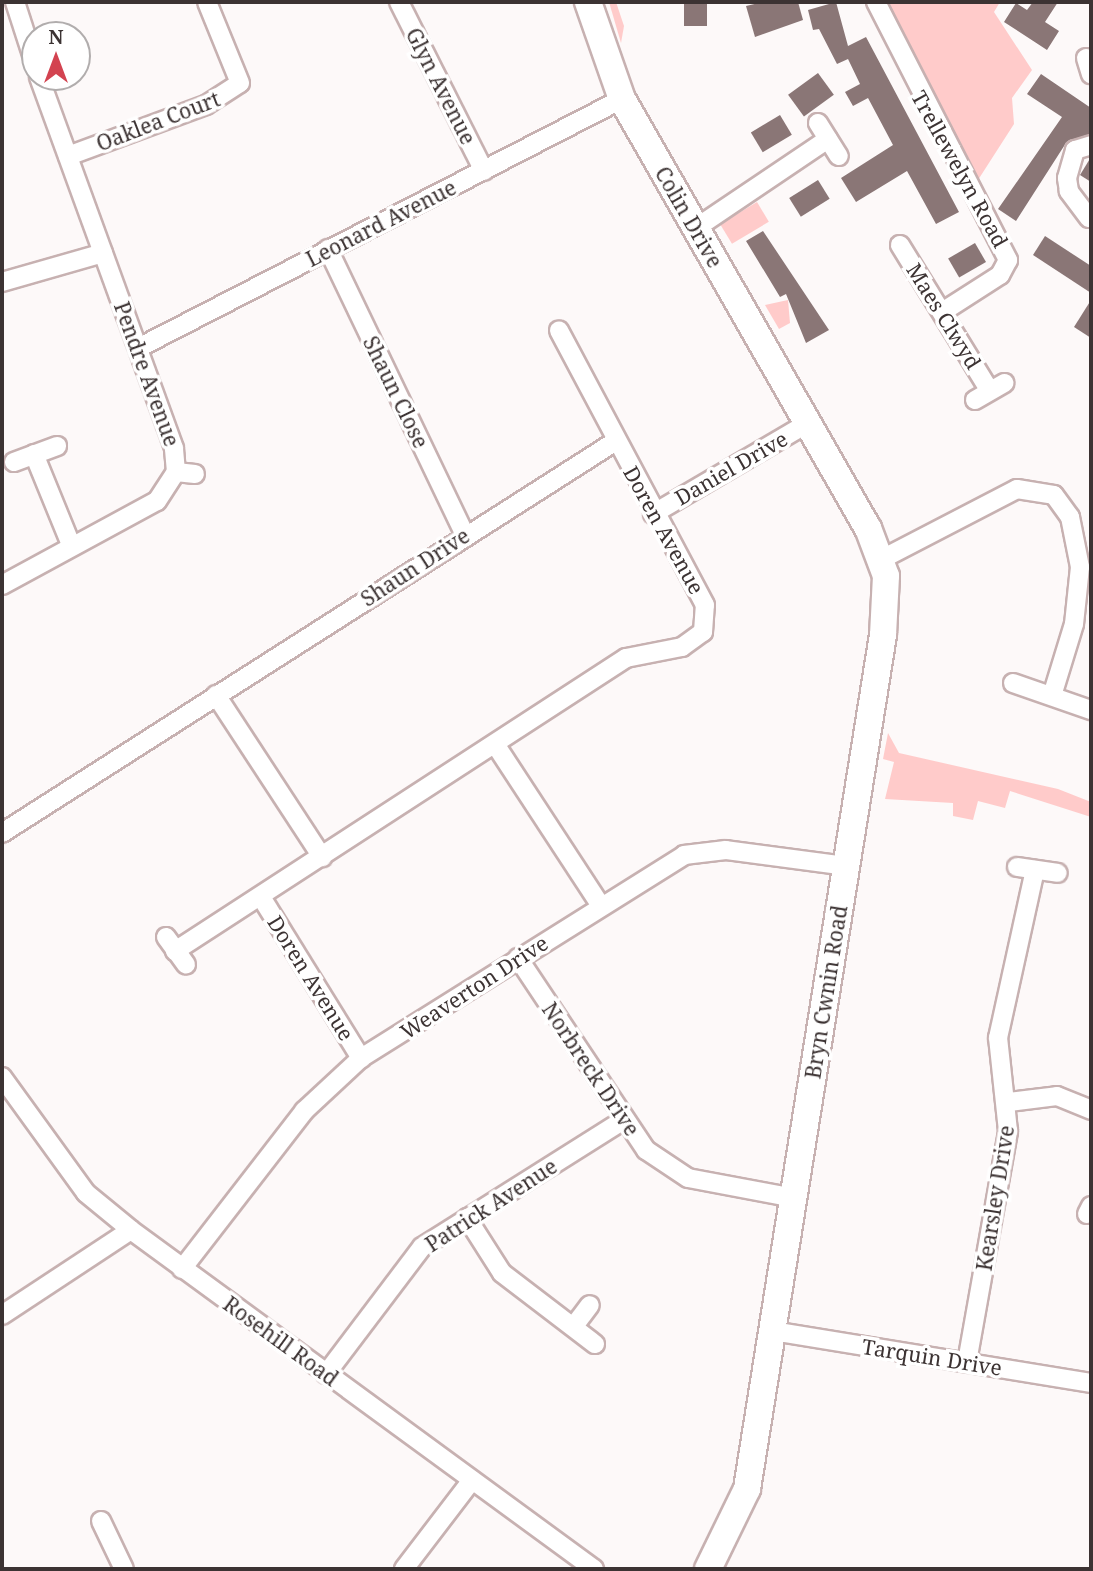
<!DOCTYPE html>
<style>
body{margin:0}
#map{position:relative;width:1093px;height:1571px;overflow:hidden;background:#fdf9f9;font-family:"Noto Serif",serif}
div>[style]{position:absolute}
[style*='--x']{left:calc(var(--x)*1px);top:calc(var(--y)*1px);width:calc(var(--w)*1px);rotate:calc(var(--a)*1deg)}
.green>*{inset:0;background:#ffcbca;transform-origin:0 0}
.building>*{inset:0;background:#8a7676;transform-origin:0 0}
.roads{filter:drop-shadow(2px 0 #c7b1b1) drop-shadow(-2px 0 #c7b1b1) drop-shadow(0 2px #c7b1b1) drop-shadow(0 -2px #c7b1b1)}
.street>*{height:18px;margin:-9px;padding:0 9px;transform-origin:9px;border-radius:9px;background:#fff}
.secondary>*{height:26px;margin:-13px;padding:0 13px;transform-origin:13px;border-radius:13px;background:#fff}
span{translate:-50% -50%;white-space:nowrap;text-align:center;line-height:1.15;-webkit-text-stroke:7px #fff;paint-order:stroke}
.street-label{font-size:21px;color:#3c3333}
.frame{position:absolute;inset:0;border:4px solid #3c3333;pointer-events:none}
.north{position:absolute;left:21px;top:21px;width:70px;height:70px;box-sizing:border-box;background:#fff;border:2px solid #b1adad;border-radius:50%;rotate:0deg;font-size:19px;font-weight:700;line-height:28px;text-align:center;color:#3c3333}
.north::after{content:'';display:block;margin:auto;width:24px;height:32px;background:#d34350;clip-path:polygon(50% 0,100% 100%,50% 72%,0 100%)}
</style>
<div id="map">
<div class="green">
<i style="clip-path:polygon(609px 2px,616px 2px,624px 26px,621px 43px)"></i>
<i style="clip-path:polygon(884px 2px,1000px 2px,994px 12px,1032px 70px,1012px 98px,1014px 124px,978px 180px)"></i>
<i style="left:757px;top:202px;width:23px;height:43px;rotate:59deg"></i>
<i style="clip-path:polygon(788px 300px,790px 323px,779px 329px,765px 305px)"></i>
<i style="clip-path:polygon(888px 733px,899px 753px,1058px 789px,1091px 802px,1091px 817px,1010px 791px,1005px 808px,978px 801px,973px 820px,953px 816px,953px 803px,885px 799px,894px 762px,883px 759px)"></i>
</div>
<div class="building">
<i style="left:684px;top:2px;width:23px;height:24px"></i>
<i style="clip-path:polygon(763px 2px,798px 2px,803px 20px,755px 37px,746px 6px)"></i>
<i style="clip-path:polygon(836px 2px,848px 46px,866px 37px,959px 212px,936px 224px,907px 171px,856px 202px,841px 178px,893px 145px,868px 98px,853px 106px,845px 92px,860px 84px,848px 59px,837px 64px,819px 29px,813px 30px,808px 10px)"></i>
<i style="clip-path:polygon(1033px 2px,1058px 2px,1045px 22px,1059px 31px,1047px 50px,1004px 22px,1016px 3px,1027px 10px)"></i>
<i style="left:818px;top:73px;width:27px;height:37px;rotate:54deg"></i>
<i style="clip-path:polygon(1041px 74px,1091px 108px,1091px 134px,1066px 143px,1016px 221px,998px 209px,1062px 117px,1027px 94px)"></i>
<i style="left:780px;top:115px;width:23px;height:34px;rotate:59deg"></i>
<i style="clip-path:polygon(1091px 157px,1091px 182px,1080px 175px)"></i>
<i style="left:818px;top:180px;width:22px;height:34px;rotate:58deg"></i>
<i style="clip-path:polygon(763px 231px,829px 330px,806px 343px,786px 294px,780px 297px,746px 241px)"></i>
<i style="clip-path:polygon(1045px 236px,1091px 266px,1091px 293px,1033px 255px)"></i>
<i style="left:975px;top:243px;width:22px;height:31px;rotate:60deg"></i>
<i style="clip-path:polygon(1091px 300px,1091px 338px,1074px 327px)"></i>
</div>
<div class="roads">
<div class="street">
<i style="--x:15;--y:2;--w:65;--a:72.1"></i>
<i style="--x:399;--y:2;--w:189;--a:63.3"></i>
<i style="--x:876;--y:2;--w:290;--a:62.9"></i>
<i style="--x:1008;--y:260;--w:17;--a:118"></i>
<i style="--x:1000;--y:275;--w:67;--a:147.3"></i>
<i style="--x:1086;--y:58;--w:17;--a:73"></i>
<i style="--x:818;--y:123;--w:39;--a:58"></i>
<i style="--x:68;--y:156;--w:147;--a:-20.3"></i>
<i style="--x:206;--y:105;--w:40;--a:-32.9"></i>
<i style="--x:240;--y:83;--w:87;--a:-112.2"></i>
<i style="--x:1089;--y:218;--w:34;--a:-127"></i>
<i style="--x:1069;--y:191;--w:13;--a:-99"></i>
<i style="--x:1067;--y:178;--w:29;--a:-74"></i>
<i style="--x:1075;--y:150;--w:17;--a:-17"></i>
<i style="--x:696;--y:228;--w:159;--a:-34"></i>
<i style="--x:900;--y:245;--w:168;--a:58.4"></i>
<i style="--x:328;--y:249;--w:317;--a:64.4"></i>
<i style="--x:2;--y:282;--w:105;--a:-16"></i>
<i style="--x:140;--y:347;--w:542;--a:-27.23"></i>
<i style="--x:975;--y:400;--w:34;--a:-30"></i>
<i style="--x:34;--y:454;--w:100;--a:67.8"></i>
<i style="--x:14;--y:462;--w:46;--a:-20.4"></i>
<i style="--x:176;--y:472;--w:19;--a:6"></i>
<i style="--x:653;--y:514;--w:180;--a:-30.4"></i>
<i style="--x:882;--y:559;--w:152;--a:-27.4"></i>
<i style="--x:1017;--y:489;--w:37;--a:9"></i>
<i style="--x:1054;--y:495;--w:27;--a:54"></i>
<i style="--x:1070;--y:517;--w:51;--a:78.7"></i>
<i style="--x:1080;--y:567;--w:57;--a:96"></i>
<i style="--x:1074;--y:624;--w:75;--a:107"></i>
<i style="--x:2;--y:585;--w:176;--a:-28.5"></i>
<i style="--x:157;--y:501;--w:35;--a:-57"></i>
<i style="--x:176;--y:472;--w:24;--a:-95"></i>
<i style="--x:174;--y:448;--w:395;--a:-110"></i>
<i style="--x:1013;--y:683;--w:83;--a:19.1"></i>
<i style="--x:216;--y:695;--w:194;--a:56.8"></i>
<i style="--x:495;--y:744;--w:194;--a:56.8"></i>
<i style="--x:2;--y:833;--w:728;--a:-32.56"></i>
<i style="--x:1017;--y:867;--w:41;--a:8.3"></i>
<i style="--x:261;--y:897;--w:190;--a:58.2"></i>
<i style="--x:166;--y:937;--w:34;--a:54"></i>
<i style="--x:175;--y:951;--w:538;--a:-33.01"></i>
<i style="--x:626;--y:658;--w:57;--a:-11.1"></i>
<i style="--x:682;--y:647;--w:26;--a:-36"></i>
<i style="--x:703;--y:632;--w:27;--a:-86"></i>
<i style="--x:705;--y:605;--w:311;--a:-118"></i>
<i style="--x:518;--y:958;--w:231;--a:56.3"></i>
<i style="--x:646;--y:1150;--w:50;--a:33.7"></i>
<i style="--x:688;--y:1178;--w:109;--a:10.6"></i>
<i style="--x:2;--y:1077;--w:143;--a:54.1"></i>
<i style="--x:86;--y:1193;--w:58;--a:39.4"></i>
<i style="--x:131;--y:1230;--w:574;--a:36.21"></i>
<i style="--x:1009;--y:1102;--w:48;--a:-7.1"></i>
<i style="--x:1057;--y:1096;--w:37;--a:22"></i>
<i style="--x:1087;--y:1214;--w:9;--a:-63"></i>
<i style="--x:467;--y:1218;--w:65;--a:57.5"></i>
<i style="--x:502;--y:1273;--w:117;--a:37.4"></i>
<i style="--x:182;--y:1269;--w:200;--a:-52.3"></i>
<i style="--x:304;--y:1111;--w:78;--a:-42.9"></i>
<i style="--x:361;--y:1058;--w:381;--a:-32.1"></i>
<i style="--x:684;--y:855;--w:42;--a:-6.8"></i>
<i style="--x:726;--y:850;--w:121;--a:7.6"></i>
<i style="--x:2;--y:1315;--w:154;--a:-33.4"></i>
<i style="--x:574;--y:1326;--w:26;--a:-53"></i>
<i style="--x:773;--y:1331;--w:322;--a:9.3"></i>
<i style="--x:967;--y:1362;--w:235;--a:-79.9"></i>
<i style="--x:1008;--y:1131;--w:94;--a:-96.1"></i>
<i style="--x:998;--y:1038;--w:172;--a:-77.6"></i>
<i style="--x:326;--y:1374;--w:159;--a:-52.9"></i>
<i style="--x:422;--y:1247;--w:236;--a:-32.2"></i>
<i style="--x:101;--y:1521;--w:53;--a:64.4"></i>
<i style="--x:404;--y:1569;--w:112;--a:-52.6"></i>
</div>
<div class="secondary">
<i style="--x:588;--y:2;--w:103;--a:70.7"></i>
<i style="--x:622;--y:99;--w:495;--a:60.2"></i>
<i style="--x:868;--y:528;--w:51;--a:69.4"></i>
<i style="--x:886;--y:576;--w:59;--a:92.9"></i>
<i style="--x:883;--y:635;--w:865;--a:99.05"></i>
<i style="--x:747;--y:1489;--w:89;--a:116"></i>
</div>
</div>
<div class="street-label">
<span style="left:441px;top:86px;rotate:63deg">Glyn Avenue</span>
<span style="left:158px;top:121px;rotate:-21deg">Oaklea Court</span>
<span style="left:960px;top:169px;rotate:61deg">Trellewelyn Road</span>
<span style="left:689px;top:217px;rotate:60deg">Colin Drive</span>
<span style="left:381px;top:223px;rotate:-27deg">Leonard Avenue</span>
<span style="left:944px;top:316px;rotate:58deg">Maes Clwyd</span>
<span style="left:147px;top:374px;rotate:70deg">Pendre Avenue</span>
<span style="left:396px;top:392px;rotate:64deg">Shaun Close</span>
<span style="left:731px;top:468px;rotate:-30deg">Daniel Drive</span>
<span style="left:664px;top:530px;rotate:61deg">Doren Avenue</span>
<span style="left:415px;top:567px;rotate:-33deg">Shaun Drive</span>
<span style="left:311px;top:978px;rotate:58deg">Doren Avenue</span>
<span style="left:474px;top:987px;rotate:-33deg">Weaverton Drive</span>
<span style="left:826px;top:992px;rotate:-81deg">Bryn Cwnin Road</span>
<span style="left:591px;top:1069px;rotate:56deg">Norbreck Drive</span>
<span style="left:995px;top:1198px;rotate:-81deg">Kearsley Drive</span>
<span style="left:491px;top:1205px;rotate:-33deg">Patrick Avenue</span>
<span style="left:281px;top:1341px;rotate:36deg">Rosehill Road</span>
<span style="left:932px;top:1357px;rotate:9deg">Tarquin Drive</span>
</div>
<div class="frame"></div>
<div class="north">N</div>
</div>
